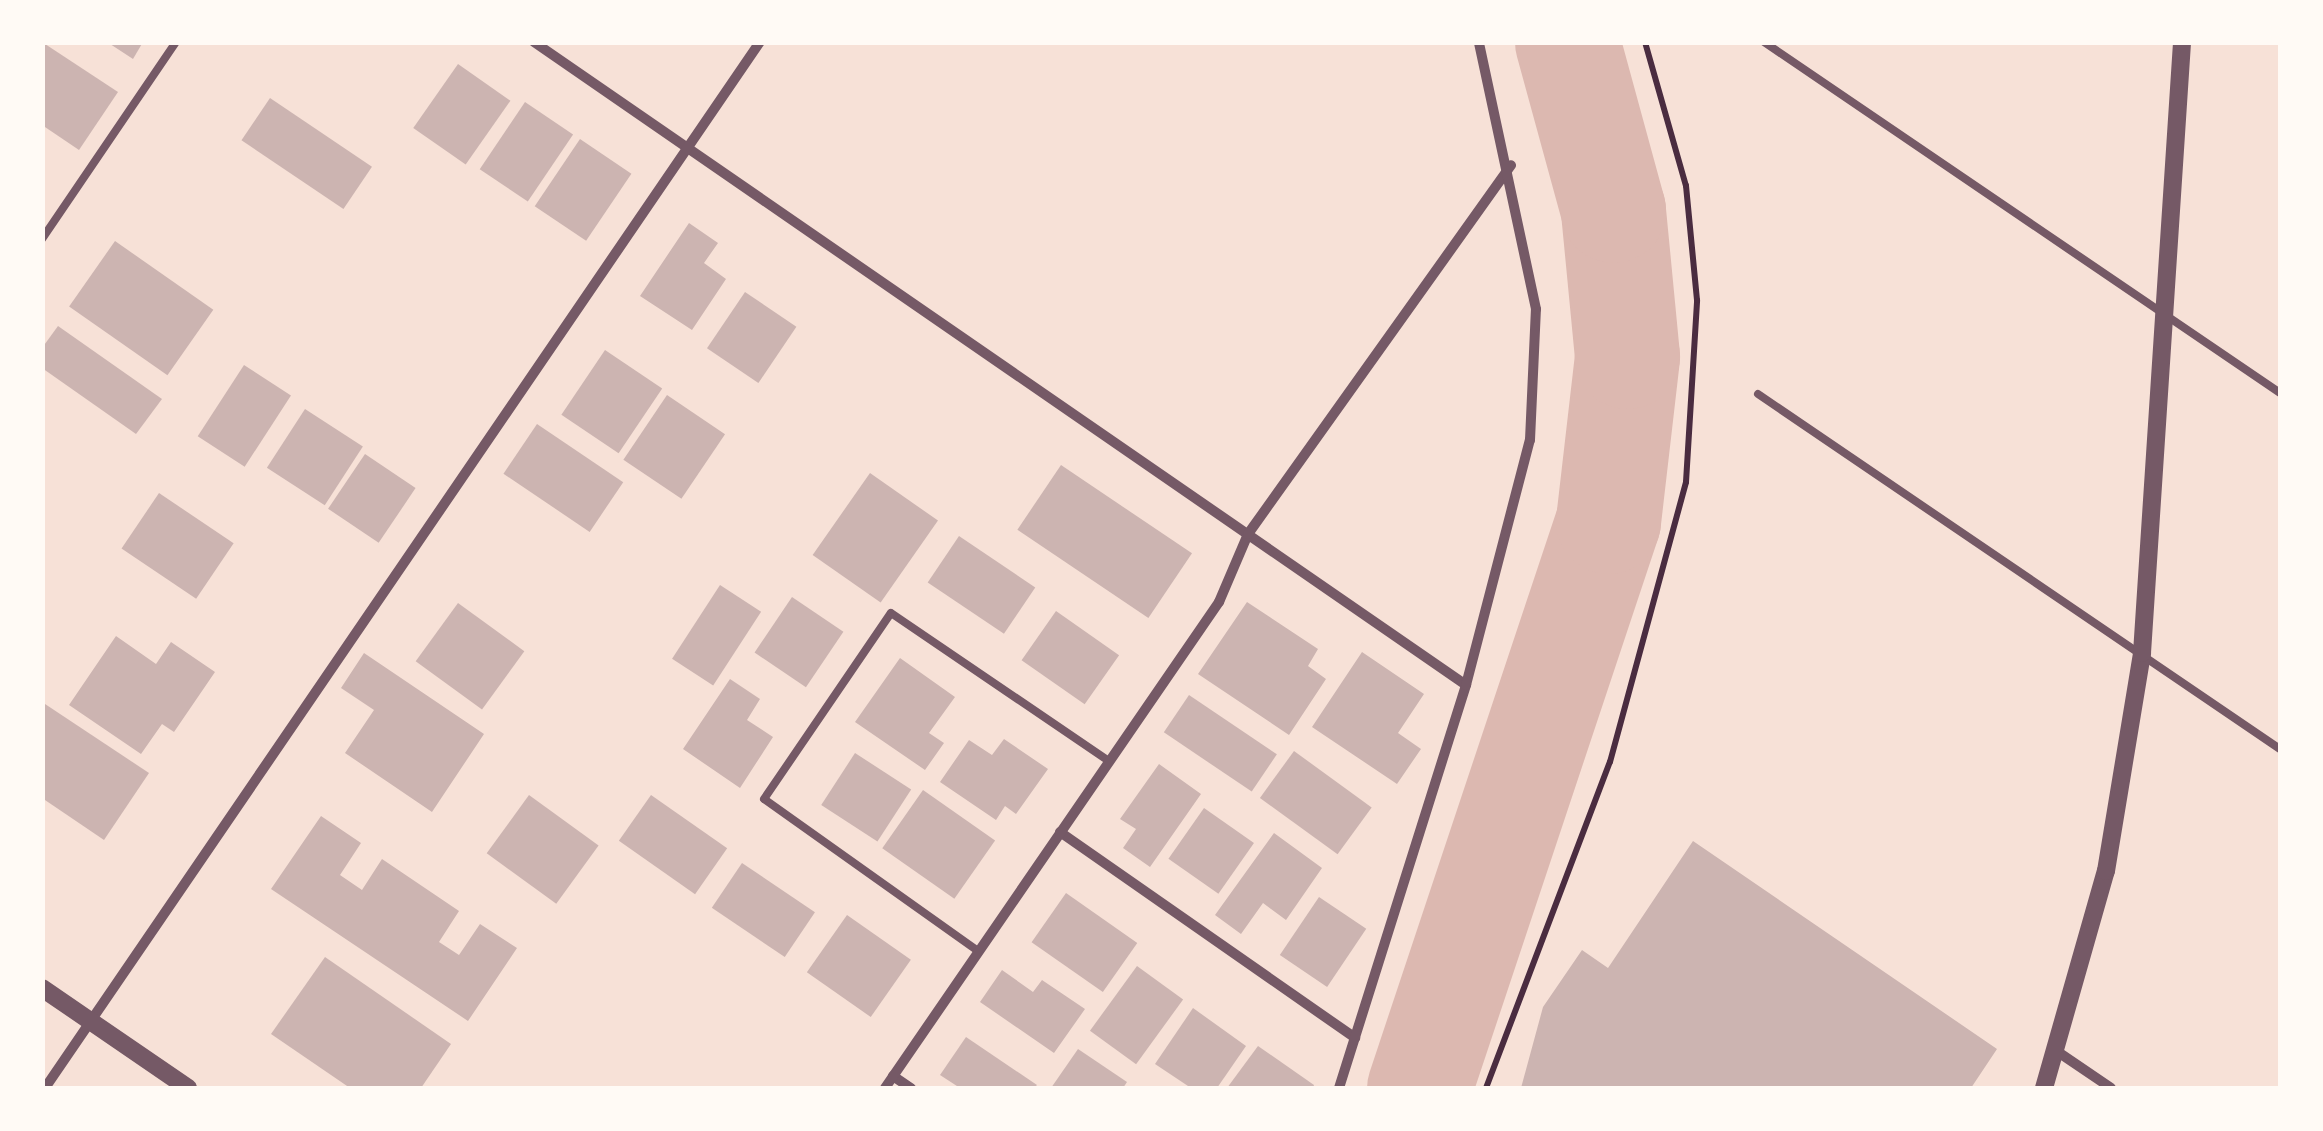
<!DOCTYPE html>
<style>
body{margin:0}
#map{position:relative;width:2323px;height:1131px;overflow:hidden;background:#f7e1d7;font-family:Barlow,sans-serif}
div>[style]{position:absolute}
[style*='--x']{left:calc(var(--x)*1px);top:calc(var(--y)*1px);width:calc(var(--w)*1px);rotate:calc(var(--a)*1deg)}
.river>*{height:105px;margin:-52.5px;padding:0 52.5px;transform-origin:52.5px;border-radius:52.5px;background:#dcb8b0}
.building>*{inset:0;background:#ccb4b1;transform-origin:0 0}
.path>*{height:6px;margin:-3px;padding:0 3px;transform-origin:3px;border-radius:3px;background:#4a2c40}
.service>*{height:8px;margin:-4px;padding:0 4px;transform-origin:4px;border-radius:4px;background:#755966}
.minor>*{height:10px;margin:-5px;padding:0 5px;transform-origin:5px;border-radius:5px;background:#755966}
.tertiary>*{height:18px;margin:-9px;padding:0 9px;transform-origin:9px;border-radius:9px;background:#755966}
span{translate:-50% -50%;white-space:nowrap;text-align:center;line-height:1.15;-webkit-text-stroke:8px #fffaf5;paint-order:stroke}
.frame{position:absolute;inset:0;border:45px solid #fffaf5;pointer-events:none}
</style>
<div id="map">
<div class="river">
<i style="--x:1419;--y:1088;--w:598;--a:-71.57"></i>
<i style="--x:1608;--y:521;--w:166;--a:-83.4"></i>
<i style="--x:1627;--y:356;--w:147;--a:-95.5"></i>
<i style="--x:1613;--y:210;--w:174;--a:-105.3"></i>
</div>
<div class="building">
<i style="clip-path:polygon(42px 42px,118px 92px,79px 150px,42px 125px)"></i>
<i style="clip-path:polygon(107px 42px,143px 42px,133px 59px)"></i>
<i style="left:458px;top:64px;width:64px;height:78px;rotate:35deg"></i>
<i style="left:270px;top:98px;width:123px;height:51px;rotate:34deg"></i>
<i style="left:525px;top:102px;width:58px;height:81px;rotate:34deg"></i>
<i style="left:580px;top:139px;width:62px;height:81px;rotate:34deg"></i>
<i style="clip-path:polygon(689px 223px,718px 243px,704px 263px,726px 279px,692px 330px,640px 296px)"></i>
<i style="left:115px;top:241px;width:120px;height:80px;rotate:35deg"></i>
<i style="left:745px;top:292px;width:62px;height:68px;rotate:34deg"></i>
<i style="clip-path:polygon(58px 326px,162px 399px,136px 434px,42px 368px,42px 348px)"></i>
<i style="left:605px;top:350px;width:69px;height:78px;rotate:34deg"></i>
<i style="left:244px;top:365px;width:56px;height:85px;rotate:33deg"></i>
<i style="left:667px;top:395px;width:70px;height:78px;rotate:34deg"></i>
<i style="left:305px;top:409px;width:69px;height:70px;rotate:33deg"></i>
<i style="left:537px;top:424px;width:104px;height:60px;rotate:34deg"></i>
<i style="left:365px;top:454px;width:61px;height:66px;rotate:34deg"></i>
<i style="left:1061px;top:465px;width:158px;height:78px;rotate:34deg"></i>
<i style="left:870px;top:473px;width:83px;height:100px;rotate:35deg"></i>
<i style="left:159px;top:493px;width:90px;height:67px;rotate:34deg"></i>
<i style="left:959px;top:536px;width:92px;height:56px;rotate:34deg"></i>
<i style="left:720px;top:585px;width:49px;height:88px;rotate:33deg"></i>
<i style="left:792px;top:597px;width:62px;height:67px;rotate:34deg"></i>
<i style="clip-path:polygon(1247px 602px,1318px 649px,1308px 666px,1326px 679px,1289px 735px,1198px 674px)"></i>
<i style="left:458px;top:603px;width:82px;height:72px;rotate:36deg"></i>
<i style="left:1056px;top:611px;width:77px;height:60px;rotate:35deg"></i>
<i style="clip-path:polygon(116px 636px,156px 664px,171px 642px,215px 672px,174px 732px,162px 724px,141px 754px,69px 705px)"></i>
<i style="clip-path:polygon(1362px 652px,1424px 694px,1398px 733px,1421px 749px,1397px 784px,1312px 727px)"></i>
<i style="clip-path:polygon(364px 653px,484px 734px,432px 812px,345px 753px,374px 710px,341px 688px)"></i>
<i style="clip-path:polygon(900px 658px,955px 697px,929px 733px,944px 743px,925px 770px,855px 722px)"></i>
<i style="clip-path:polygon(730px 679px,760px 699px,747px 720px,773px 737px,740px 788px,683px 749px)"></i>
<i style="left:1189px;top:695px;width:106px;height:45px;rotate:34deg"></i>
<i style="clip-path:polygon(42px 702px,149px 773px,104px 840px,42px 798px)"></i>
<i style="clip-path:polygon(1004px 739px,1048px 769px,1016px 814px,1005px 806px,996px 820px,940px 782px,969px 740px,992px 755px)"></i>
<i style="left:1294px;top:751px;width:96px;height:58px;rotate:36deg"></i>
<i style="left:855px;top:753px;width:67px;height:62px;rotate:33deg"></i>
<i style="clip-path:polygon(1159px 764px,1201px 794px,1150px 867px,1123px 848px,1136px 829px,1120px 819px)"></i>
<i style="left:923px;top:790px;width:88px;height:71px;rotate:35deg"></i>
<i style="left:529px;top:795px;width:86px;height:72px;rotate:36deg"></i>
<i style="left:651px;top:795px;width:93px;height:56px;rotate:35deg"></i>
<i style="left:1204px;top:808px;width:61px;height:62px;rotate:35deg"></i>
<i style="clip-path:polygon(321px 816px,361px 843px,340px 875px,362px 890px,382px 859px,459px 911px,439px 942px,459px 955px,480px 924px,517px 948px,468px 1021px,271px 889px)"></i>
<i style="clip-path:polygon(1274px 833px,1322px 868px,1286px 920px,1263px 903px,1241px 934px,1215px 915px)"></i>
<i style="clip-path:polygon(1693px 841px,1997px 1049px,1971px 1088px,1521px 1088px,1543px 1007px,1582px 950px,1608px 968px)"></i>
<i style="left:742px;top:863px;width:88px;height:54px;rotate:34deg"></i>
<i style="left:1066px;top:893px;width:87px;height:60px;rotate:35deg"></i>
<i style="left:1319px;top:897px;width:57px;height:70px;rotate:34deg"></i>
<i style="left:847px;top:915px;width:78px;height:70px;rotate:35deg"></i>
<i style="clip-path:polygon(325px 957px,451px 1044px,421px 1088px,350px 1088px,271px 1034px)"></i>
<i style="left:1137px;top:966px;width:57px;height:80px;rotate:36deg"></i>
<i style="clip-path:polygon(1002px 970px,1033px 992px,1042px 980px,1085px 1009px,1054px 1053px,980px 1002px)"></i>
<i style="clip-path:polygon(1193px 1008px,1246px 1046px,1217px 1088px,1191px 1088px,1155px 1064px)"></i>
<i style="clip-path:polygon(966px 1037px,1037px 1085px,1034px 1088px,960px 1088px,940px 1075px)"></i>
<i style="clip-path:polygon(1258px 1046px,1314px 1085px,1313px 1088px,1227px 1088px)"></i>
<i style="clip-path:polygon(1078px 1049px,1127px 1082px,1123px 1088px,1051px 1088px)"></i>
</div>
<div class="path">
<i style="--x:1486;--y:1088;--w:349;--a:-69.2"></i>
<i style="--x:1610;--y:762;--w:290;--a:-74.8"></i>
<i style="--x:1686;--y:482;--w:182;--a:-86.5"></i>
<i style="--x:1697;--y:300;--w:115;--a:-95.5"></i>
<i style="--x:1686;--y:186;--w:150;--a:-105.9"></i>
</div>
<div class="service">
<i style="--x:1764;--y:42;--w:624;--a:34.22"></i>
<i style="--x:42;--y:239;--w:238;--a:-55.8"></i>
<i style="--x:1758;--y:394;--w:631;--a:34.22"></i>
<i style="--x:978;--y:951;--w:262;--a:-144.6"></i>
<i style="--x:764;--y:799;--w:225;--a:-55.7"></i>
<i style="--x:891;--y:613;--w:263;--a:34.2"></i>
</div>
<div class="minor">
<i style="--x:534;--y:42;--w:1132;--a:34.6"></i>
<i style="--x:1060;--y:832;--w:360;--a:34.9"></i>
<i style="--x:2058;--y:1052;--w:64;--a:34.2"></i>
<i style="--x:893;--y:1076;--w:22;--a:34"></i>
<i style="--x:45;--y:1088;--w:1267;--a:-55.65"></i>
<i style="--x:885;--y:1088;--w:590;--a:-55.5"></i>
<i style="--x:1219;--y:602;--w:74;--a:-66.9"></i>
<i style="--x:1248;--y:534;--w:453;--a:-54.5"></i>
<i style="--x:1339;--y:1088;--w:423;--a:-72.5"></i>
<i style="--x:1466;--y:685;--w:253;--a:-75.4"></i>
<i style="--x:1530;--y:440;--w:131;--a:-87.4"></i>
<i style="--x:1536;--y:309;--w:273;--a:-102.1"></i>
</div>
<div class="tertiary">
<i style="--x:42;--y:988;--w:177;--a:34.4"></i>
<i style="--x:2044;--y:1088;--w:226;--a:-74.1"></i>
<i style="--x:2106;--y:871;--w:221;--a:-80.6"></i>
<i style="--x:2142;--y:653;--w:612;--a:-86.25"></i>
</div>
<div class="frame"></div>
</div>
